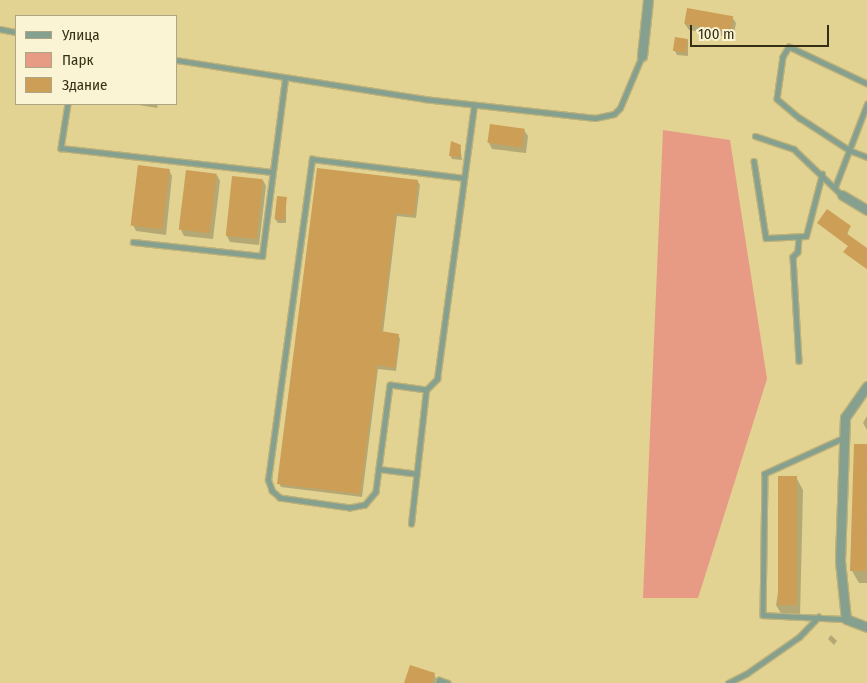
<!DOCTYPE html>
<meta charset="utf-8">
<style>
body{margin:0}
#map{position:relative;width:867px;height:683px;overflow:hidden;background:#e2d392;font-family:"Fira Sans Condensed",sans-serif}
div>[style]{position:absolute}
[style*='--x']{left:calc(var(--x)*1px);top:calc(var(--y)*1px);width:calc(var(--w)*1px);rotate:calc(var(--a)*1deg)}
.green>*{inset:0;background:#e79a84}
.shadow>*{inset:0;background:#0003}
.building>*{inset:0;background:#cd9e55;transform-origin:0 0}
.roads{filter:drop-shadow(1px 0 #bfb279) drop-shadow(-1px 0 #bfb279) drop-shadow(0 1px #bfb279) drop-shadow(0 -1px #bfb279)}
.service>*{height:4.5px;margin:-2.25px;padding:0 2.25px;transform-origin:2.25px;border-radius:2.25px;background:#86a08f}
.minor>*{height:9px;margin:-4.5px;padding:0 4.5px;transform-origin:4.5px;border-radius:4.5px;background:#86a08f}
span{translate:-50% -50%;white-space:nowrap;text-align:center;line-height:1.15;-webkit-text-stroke:4.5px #fbf4d4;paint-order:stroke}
.legend{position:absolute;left:15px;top:15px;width:162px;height:90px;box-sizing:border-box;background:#fbf4d4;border:1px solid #aca588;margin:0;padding:6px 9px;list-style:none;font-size:15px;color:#352f15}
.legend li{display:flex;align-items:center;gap:10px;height:25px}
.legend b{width:25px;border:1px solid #aca588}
.scale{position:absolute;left:690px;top:25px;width:139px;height:22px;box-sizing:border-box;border:2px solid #352f15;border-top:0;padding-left:6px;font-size:15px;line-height:18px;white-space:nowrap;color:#352f15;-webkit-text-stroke:4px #fbf4d4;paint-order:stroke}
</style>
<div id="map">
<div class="green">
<i style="clip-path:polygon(663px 130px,730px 140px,767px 379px,698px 598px,643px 598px)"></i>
</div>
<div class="shadow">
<i style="clip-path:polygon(732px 17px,736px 23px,733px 38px,689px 30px,685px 24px)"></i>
<i style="clip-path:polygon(688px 40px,688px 56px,677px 55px,675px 51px)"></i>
<i style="clip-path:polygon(133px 104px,158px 104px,157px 108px)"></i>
<i style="clip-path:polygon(524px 130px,528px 136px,526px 153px,492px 149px,489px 143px)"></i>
<i style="clip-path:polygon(460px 146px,462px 160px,452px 159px,450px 155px)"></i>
<i style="clip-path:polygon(318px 169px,418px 182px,420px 185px,416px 218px,397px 216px,383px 333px,398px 335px,400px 339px,396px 371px,378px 369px,362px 497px,281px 487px,279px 483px)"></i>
<i style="clip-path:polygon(169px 170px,172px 176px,166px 235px,136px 231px,133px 225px)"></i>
<i style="clip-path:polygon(217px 175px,220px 181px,213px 239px,184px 236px,181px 230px)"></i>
<i style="clip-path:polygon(263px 180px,266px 186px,259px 245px,230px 242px,227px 236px)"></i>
<i style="clip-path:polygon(286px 199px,286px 223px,278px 223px,275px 219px)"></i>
<i style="clip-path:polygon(827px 211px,850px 227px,847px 235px,867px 250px,867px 269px,846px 254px,849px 246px)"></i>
<i style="clip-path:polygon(867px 416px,867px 430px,863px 423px)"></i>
<i style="clip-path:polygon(855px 445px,867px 445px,867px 583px,859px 583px,852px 571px)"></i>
<i style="clip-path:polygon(796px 477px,803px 490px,800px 617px,783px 617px,776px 605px)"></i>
<i style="clip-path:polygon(831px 635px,837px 641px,834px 645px,828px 639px)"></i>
<i style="clip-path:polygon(434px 674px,438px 683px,406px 683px)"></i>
</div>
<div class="building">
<i style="left:687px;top:8px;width:47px;height:16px;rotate:10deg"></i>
<i style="left:675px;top:37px;width:13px;height:14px;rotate:9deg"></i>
<i style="left:490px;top:124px;width:35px;height:19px;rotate:8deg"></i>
<i style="clip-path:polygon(451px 141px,461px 145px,460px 157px,449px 156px)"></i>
<i style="left:138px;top:165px;width:32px;height:61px;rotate:7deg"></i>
<i style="clip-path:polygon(317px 168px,418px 180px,414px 215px,396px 213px,381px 331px,399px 334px,395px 368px,377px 365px,360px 494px,277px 484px)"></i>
<i style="left:186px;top:170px;width:31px;height:60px;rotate:7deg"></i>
<i style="left:232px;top:176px;width:31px;height:60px;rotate:6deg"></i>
<i style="left:277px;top:196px;width:10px;height:23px;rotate:6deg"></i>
<i style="clip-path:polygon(827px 209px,851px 226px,846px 233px,867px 248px,867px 269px,843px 252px,848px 246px,817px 223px)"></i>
<i style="clip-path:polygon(854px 444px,867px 444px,866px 571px,850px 571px)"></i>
<i style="left:778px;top:476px;width:19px;height:129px"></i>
<i style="clip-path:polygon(410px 665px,435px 673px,432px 683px,404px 683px)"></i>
</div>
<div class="roads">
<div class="service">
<i style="--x:0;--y:29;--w:16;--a:11"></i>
<i style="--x:176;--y:60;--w:251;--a:8.9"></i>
<i style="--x:424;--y:99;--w:172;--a:6.3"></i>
<i style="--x:595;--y:118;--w:19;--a:-12"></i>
<i style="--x:614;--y:114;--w:8;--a:-45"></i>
<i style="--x:620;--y:108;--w:56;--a:-67.1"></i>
<i style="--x:867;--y:84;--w:86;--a:-154.6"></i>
<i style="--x:789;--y:47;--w:12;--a:121"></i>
<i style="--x:783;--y:57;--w:42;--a:98.1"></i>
<i style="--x:777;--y:99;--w:30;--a:40"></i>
<i style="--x:800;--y:118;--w:59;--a:33.1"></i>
<i style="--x:849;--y:150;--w:19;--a:21"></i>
<i style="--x:68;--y:104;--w:45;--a:99"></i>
<i style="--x:61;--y:148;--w:212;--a:6.5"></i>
<i style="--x:755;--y:136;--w:41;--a:18.4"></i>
<i style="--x:794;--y:149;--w:66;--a:43.8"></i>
<i style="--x:754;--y:161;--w:78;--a:81.1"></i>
<i style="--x:766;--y:238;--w:40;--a:-2.9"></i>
<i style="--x:806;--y:236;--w:64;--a:-75.5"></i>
<i style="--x:835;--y:187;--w:89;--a:-68.9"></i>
<i style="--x:799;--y:237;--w:15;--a:94"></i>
<i style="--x:798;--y:252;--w:7;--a:135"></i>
<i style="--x:793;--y:257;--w:104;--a:86.7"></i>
<i style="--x:133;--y:242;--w:130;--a:6.2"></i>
<i style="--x:262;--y:256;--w:177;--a:-82.6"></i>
<i style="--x:426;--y:390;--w:36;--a:-172"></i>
<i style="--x:390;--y:385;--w:108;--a:97.5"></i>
<i style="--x:376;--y:492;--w:17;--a:130"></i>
<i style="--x:365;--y:505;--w:15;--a:169"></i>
<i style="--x:350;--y:508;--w:71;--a:-171.9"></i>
<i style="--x:280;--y:498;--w:11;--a:-139"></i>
<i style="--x:272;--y:491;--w:12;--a:-110"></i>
<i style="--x:268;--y:480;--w:324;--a:-82.2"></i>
<i style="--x:312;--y:159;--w:153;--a:7.1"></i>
<i style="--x:842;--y:439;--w:85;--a:155.6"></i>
<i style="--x:765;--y:474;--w:141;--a:90.8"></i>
<i style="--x:763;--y:615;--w:83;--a:2.8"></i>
<i style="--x:379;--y:469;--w:38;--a:7"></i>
<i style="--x:411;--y:524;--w:135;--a:-83.6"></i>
<i style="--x:426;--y:390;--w:16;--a:-45"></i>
<i style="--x:437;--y:379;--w:276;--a:-82.3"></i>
<i style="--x:438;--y:683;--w:3;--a:-72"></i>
<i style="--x:439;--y:680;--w:9;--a:18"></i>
<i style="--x:728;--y:683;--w:20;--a:-27"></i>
<i style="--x:746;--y:674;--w:65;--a:-34.9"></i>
<i style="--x:799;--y:637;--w:28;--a:-46"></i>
</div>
<div class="minor">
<i style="--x:642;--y:56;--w:56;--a:-83.9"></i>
<i style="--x:842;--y:195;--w:29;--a:31"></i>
<i style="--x:867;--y:386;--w:38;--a:125"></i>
<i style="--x:845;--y:417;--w:144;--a:92"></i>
<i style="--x:840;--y:561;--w:58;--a:84.1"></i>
<i style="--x:846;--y:619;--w:22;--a:21"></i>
</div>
</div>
<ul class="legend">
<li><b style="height:6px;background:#86a08f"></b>Улица</li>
<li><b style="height:14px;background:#e79a84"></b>Парк</li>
<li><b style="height:14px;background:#cd9e55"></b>Здание</li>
</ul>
<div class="scale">100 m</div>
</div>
